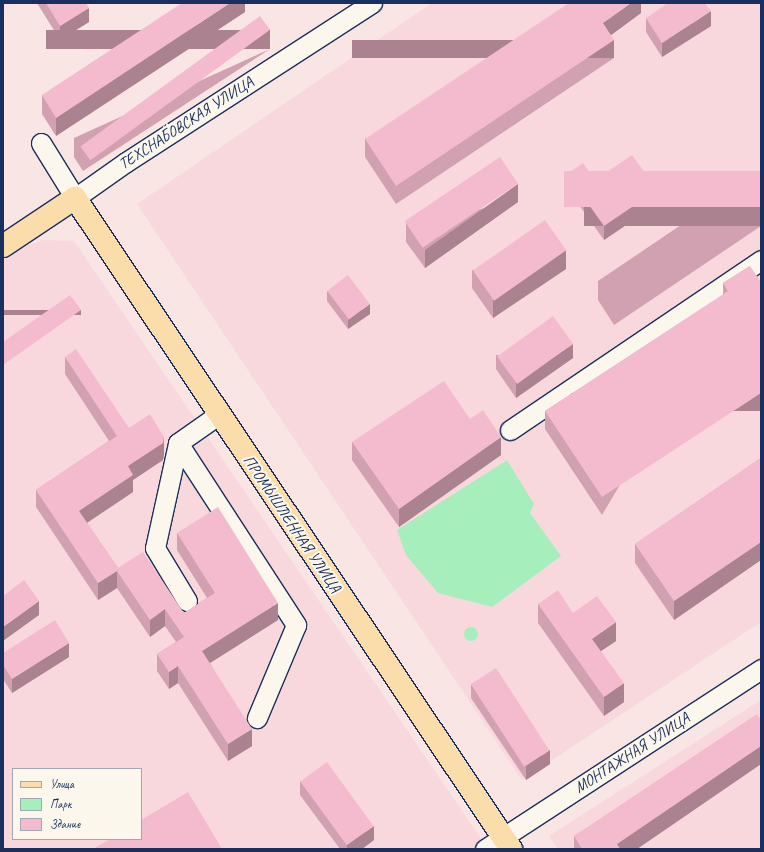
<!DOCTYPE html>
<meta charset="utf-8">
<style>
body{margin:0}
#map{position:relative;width:764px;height:852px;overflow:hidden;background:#f9e5e3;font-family:Caveat,sans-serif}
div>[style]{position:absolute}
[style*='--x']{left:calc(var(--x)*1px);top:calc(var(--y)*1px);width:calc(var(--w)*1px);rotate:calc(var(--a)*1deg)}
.built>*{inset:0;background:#f8d8dd}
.green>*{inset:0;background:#a6efbd}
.round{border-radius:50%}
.roads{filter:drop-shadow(1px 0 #1b2f5e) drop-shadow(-1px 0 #1b2f5e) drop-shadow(0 1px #1b2f5e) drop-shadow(0 -1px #1b2f5e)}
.minor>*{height:19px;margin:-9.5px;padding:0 9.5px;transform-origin:9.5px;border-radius:9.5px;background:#fbf7ec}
.major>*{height:22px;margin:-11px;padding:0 11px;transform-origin:11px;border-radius:11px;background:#fbddab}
.wall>*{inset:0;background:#d2a1b1}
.shaded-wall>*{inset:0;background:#ab8390;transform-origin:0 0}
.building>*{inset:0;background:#f4bbce;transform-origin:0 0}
span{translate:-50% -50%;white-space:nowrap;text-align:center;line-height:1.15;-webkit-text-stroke:4px #fbf7ec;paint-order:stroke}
.street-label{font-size:16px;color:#1b2f5e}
.frame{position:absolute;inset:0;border:4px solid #1b2f5e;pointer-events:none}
.legend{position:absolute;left:12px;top:768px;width:130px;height:72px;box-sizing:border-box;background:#fbf7ec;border:1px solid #a1a7b3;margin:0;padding:5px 7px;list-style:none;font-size:12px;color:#1b2f5e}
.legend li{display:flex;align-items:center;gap:8px;height:20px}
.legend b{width:20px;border:1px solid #a1a7b3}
</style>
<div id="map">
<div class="built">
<i style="clip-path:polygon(432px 3px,761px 3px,761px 622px,522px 780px,137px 204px)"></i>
<i style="clip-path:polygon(evenodd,43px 240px,74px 241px,488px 849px,3px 849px,3px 255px,43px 240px,13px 769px,141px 769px,141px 839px,13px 839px,13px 769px)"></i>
<i style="clip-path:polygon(761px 700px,761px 849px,558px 849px,549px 836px)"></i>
</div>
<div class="green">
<i style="clip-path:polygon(507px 460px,534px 504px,530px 513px,561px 556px,492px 607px,438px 593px,406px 555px,397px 530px)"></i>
<i class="round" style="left:464px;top:627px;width:14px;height:14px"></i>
</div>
<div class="roads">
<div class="minor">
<i style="--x:41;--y:143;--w:65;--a:58.3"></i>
<i style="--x:75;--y:198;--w:62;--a:-35.2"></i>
<i style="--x:126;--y:162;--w:293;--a:-32.9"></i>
<i style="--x:510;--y:430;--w:303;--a:-34.1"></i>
<i style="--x:178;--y:443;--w:217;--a:57"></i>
<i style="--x:296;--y:625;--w:101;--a:112.8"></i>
<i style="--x:187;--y:601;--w:62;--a:-121.1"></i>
<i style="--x:155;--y:548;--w:107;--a:-77.6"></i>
<i style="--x:178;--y:443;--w:49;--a:-35"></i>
<i style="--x:485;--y:849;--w:330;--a:-33.1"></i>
</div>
<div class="major">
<i style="--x:3;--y:246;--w:87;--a:-33.7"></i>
<i style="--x:75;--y:198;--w:784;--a:56.19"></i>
</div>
</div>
<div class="wall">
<i style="clip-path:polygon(37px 3px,86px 3px,89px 22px,60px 40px)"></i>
<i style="clip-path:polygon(245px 3px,245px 12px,56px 136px,42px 114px,42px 95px)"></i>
<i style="clip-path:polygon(641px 3px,641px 13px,611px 35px,614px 58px,396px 204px,365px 157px,365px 139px)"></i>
<i style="clip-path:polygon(646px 18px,711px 26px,662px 57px,646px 32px)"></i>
<i style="clip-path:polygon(270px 49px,83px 171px,74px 157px,74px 138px)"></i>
<i style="clip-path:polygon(761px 171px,761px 226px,614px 325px,598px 300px,598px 281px)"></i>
<i style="clip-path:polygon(567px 174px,595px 180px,657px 204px,604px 240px,567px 188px)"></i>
<i style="clip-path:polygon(518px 202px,425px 268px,406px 242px,406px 223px)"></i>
<i style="clip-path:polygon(750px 266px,602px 515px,545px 429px,545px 411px,723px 295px,723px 283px)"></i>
<i style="clip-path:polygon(566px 269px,493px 318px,472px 288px,472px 270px)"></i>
<i style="clip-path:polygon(327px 291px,370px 314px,348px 329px,327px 301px)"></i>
<i style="clip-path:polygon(496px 355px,573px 358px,516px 398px,496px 369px)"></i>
<i style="clip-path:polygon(65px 357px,129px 428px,164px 454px,163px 460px,133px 480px,133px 492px,87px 523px,118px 568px,184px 613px,207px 598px,177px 550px,177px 533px,278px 620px,210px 663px,252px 746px,228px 761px,178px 683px,169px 689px,157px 671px,157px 654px,176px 642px,165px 626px,150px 637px,117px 588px,98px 600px,36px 507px,36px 490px,109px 441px,65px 374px)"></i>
<i style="clip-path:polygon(470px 419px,501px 455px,399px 527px,352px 460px,352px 442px)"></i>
<i style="clip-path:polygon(761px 458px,761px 560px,674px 620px,635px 563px,635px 544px)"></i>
<i style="clip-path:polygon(538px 604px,573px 613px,616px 641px,601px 651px,624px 702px,604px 716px,538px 623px)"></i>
<i style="clip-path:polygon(3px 653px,69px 657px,12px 693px,3px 679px)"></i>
<i style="clip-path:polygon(471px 684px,550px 764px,526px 780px,471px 698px)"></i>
<i style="clip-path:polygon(761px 720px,761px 764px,637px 849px,574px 849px,574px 836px)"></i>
<i style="clip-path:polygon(300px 781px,374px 840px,362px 849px,340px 849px,300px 795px)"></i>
</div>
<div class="shaded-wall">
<i style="clip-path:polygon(230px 3px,245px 3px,245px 12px,56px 136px,56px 118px)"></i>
<i style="clip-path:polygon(631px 3px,641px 3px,641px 13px,603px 41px,603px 23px)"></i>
<i style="clip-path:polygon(89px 8px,89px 22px,60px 40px,60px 26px)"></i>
<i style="clip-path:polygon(711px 11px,711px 26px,662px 57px,662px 43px)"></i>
<i style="left:270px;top:30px;width:19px;height:224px;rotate:90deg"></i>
<i style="left:614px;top:40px;width:18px;height:262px;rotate:90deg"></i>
<i style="clip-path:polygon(518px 184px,518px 202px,425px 268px,425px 250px)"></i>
<i style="clip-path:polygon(657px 190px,657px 204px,604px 240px,604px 226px)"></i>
<i style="left:761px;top:207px;width:19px;height:177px;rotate:90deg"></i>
<i style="clip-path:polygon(566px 250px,566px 269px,493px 318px,493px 300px)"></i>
<i style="clip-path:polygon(370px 304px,370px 314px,348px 329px,348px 320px)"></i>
<i style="left:81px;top:310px;width:5px;height:95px;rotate:90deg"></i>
<i style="clip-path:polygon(573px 344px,573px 358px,516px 398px,516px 383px)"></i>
<i style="left:761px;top:393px;width:18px;height:190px;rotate:90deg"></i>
<i style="clip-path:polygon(164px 437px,164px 454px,163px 460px,133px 480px,133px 492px,79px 528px,79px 511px,128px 466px)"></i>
<i style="clip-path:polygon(501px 437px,501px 455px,399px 527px,399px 509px)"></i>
<i style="clip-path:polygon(761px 542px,761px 560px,674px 620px,674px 601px)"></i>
<i style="clip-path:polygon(117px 571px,117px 588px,98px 600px,98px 583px)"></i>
<i style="clip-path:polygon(39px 601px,39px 615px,3px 641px,3px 627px)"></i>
<i style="clip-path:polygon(278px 603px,278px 620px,202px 668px,202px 651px)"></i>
<i style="clip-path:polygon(165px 609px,165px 626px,150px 637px,150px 620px)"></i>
<i style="clip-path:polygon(616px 622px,616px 641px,592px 657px,592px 639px)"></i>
<i style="clip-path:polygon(69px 643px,69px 657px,12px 693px,12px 679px)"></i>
<i style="clip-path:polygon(178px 666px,178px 683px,169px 689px,169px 672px)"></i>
<i style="clip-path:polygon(624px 683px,624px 702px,604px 716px,604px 697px)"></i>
<i style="clip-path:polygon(252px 729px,252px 746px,228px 761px,228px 744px)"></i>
<i style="clip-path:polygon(761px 746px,761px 764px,637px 849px,617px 849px,617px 844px)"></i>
<i style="clip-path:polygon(550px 750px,550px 764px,526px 780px,526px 766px)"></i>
<i style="clip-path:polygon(374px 826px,374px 840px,362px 849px,347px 849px,347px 845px)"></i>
</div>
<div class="building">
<i style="clip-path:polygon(46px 3px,86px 3px,89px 8px,60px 26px)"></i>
<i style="clip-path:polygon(182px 3px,230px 3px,56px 118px,42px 95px)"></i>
<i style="clip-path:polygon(569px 3px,631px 3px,603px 23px,614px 40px,396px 186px,365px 139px)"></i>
<i style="clip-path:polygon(668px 3px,705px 3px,711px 11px,662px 43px,646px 18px)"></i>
<i style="left:260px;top:16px;width:17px;height:222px;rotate:54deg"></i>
<i style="clip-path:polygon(632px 155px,657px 190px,604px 226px,567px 174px,583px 163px,595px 180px)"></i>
<i style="left:500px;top:157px;width:32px;height:115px;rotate:56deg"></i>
<i style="left:761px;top:171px;width:36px;height:197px;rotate:90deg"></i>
<i style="left:545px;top:220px;width:37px;height:88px;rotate:55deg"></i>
<i style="clip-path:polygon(750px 266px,761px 282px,761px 393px,602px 497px,545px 411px,728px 291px,723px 283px)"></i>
<i style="left:348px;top:275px;width:36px;height:26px;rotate:53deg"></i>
<i style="clip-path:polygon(70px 295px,81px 310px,3px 365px,3px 342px)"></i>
<i style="left:553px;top:316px;width:34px;height:69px;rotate:54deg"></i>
<i style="clip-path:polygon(76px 349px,129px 428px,150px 414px,164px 437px,163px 443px,128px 466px,133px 475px,79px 511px,118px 568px,143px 552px,184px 613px,215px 593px,177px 533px,218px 507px,278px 603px,202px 651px,252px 729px,228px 744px,178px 666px,169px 672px,157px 654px,184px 637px,165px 609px,150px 620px,117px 571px,98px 583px,36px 490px,117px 436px,65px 357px)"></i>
<i style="clip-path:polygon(444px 381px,470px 419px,483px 410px,501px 437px,399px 509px,352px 442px)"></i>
<i style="clip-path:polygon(761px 458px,761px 542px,674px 601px,635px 544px)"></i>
<i style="clip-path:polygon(24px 580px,39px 601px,3px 627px,3px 596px)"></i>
<i style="clip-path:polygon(558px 590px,573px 613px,597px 596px,616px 622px,592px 639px,624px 683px,604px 697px,538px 604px)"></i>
<i style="clip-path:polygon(55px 620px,69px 643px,12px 679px,3px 665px,3px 653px)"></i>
<i style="left:496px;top:668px;width:98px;height:30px;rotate:57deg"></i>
<i style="clip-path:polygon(757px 714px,761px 720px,761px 746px,617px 844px,620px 849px,582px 849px,574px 836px)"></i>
<i style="left:327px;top:762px;width:79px;height:33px;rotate:54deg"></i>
<i style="clip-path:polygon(188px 792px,222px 849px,93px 849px,110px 839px,141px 839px,141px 820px)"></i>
</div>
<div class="street-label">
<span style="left:186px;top:123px;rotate:-33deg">ТЕХСНАБОВСКАЯ УЛИЦА</span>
<span style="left:292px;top:524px;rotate:56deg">ПРОМЫШЛЕННАЯ УЛИЦА</span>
<span style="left:632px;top:753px;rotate:-33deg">МОНТАЖНАЯ УЛИЦА</span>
</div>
<div class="frame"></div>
<ul class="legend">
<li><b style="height:5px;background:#fbddab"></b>Улица</li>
<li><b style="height:11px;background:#a6efbd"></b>Парк</li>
<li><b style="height:11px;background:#f4bbce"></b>Здание</li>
</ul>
</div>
